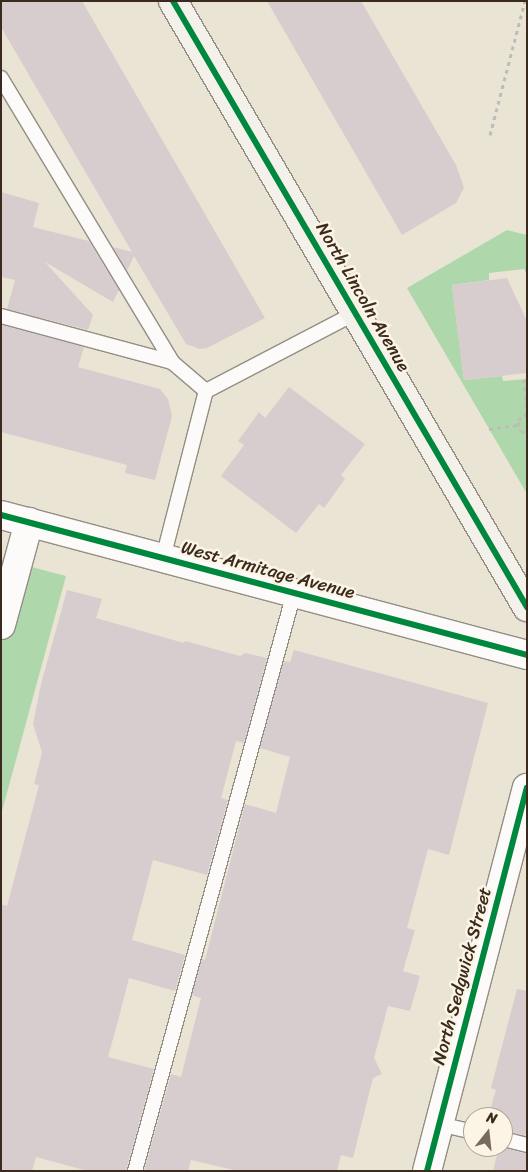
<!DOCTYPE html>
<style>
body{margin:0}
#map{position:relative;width:528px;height:1172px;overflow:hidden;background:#eae4d4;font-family:Sriracha,sans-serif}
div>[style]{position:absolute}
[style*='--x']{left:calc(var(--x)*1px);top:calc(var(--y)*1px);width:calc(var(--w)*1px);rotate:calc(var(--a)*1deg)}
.green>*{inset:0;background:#afd7ac}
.building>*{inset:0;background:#d8cdce}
.path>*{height:3px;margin-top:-1.5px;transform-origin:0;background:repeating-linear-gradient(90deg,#bfbcb8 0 4px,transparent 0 8px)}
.roads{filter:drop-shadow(1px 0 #938e84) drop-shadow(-1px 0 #938e84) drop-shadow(0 1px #938e84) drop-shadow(0 -1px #938e84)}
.service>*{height:14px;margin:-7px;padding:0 7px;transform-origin:7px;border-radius:7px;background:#fcfbf9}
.minor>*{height:28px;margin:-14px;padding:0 14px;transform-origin:14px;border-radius:14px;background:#fcfbf9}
.tertiary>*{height:28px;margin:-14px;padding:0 14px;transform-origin:14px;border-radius:14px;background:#fcfbf9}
.secondary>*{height:28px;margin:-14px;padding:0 14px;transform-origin:14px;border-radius:14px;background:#f4f1ea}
.cycleway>*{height:6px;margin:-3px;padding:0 3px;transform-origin:3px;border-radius:3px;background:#00873e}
span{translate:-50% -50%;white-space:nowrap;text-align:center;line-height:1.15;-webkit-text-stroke:5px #fcf5e5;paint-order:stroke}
.street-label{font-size:18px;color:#3b2a1e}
.frame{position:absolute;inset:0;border:2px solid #3b2a1e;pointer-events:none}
.north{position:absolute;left:463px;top:1107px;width:50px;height:50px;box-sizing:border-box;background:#fcf5e5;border:1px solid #afa495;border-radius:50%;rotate:16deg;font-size:14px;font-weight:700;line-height:20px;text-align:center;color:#3b2a1e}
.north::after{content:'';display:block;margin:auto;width:18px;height:22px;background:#786b5e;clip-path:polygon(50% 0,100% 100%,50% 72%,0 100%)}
</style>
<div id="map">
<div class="green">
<i style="clip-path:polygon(507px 230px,527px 235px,527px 275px,524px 269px,489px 273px,489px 280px,452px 285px,464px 380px,502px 376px,503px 381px,527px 379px,527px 494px,407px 288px)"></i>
<i style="clip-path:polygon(1px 559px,66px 576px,1px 815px)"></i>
</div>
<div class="building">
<i style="clip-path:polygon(1px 1px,82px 1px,265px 318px,207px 348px,200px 349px,186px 344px,134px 256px,127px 271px,113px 247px,132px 252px,1px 27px)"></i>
<i style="clip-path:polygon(267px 1px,361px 1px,456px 165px,464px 188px,456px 203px,402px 235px)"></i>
<i style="clip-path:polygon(1px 192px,39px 203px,33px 227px,89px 241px,119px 290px,113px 302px,45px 262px,93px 315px,88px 330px,7px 309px,15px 280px,1px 277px)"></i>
<i style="clip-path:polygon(507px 278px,527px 321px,527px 373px,464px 380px,452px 285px)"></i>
<i style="clip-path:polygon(2px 325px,84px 347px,78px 367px,160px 389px,168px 399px,172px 416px,155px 480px,125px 473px,127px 465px,1px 432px)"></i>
<i style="clip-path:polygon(289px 387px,365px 444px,341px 475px,345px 479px,324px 508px,319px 504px,296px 533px,221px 476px,244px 445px,238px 441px,259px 412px,265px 418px)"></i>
<i style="clip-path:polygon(67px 590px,102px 599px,96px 618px,184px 643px,185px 641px,240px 656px,245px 653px,267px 658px,244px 743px,236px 741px,221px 798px,228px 800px,207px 875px,153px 860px,132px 940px,185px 955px,175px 991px,129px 978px,118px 1021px,108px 1057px,154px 1069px,126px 1171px,88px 1171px,36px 1157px,32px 1171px,1px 1171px,1px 904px,7px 906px,39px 785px,34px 784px,42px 752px,33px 724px,41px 684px)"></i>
<i style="clip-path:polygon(294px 650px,488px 703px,449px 855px,428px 849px,407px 928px,415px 930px,403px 971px,420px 976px,410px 1011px,388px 1006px,374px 1058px,382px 1074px,373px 1078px,353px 1158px,341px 1155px,337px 1171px,238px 1171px,191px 1160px,188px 1171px,144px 1171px,171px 1074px,181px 1077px,201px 998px,192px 995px,202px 959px,205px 960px,245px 804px,276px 813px,290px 757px,260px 748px,284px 661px,290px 662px)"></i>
<i style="clip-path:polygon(517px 989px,527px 991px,527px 1136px,503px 1130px,507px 1117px,488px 1117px,496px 1090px,491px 1088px)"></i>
<i style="clip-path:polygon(499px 1147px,527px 1154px,527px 1171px,493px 1171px)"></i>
</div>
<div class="path">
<i style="--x:490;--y:135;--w:138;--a:-75.4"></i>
<i style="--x:524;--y:379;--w:35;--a:85"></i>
<i style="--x:527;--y:414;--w:7;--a:153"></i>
<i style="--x:521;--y:417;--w:6;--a:121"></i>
<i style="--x:518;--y:422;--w:9;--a:72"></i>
<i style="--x:521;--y:431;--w:6;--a:18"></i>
<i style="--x:489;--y:429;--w:29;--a:-8"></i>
</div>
<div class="roads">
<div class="service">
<i style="--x:1;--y:78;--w:332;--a:58.9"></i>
<i style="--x:172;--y:362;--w:45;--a:40.5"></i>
<i style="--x:1;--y:316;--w:177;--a:15.1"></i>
<i style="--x:163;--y:558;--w:172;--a:-75.6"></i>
<i style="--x:206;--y:391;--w:168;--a:-27.6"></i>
<i style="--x:439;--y:1124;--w:35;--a:13"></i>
<i style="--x:503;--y:1139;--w:25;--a:14"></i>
<i style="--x:135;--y:1171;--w:599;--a:-74.62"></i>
</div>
<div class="minor">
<i style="--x:1;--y:625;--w:107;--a:-74.8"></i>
</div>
<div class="tertiary">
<i style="--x:1;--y:515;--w:544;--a:14.9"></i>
<i style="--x:427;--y:1171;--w:396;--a:-75.4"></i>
</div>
<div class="secondary">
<i style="--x:173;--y:1;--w:702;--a:59.71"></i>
</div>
</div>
<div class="cycleway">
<i style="--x:173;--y:1;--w:702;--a:59.71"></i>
<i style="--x:1;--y:515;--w:544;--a:14.9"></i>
<i style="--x:427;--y:1171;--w:396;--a:-75.4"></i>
</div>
<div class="street-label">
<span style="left:363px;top:297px;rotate:60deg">North Lincoln Avenue</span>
<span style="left:268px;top:570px;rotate:15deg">West Armitage Avenue</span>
<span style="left:462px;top:976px;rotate:-75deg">North Sedgwick Street</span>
</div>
<div class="frame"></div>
<div class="north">N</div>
</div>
